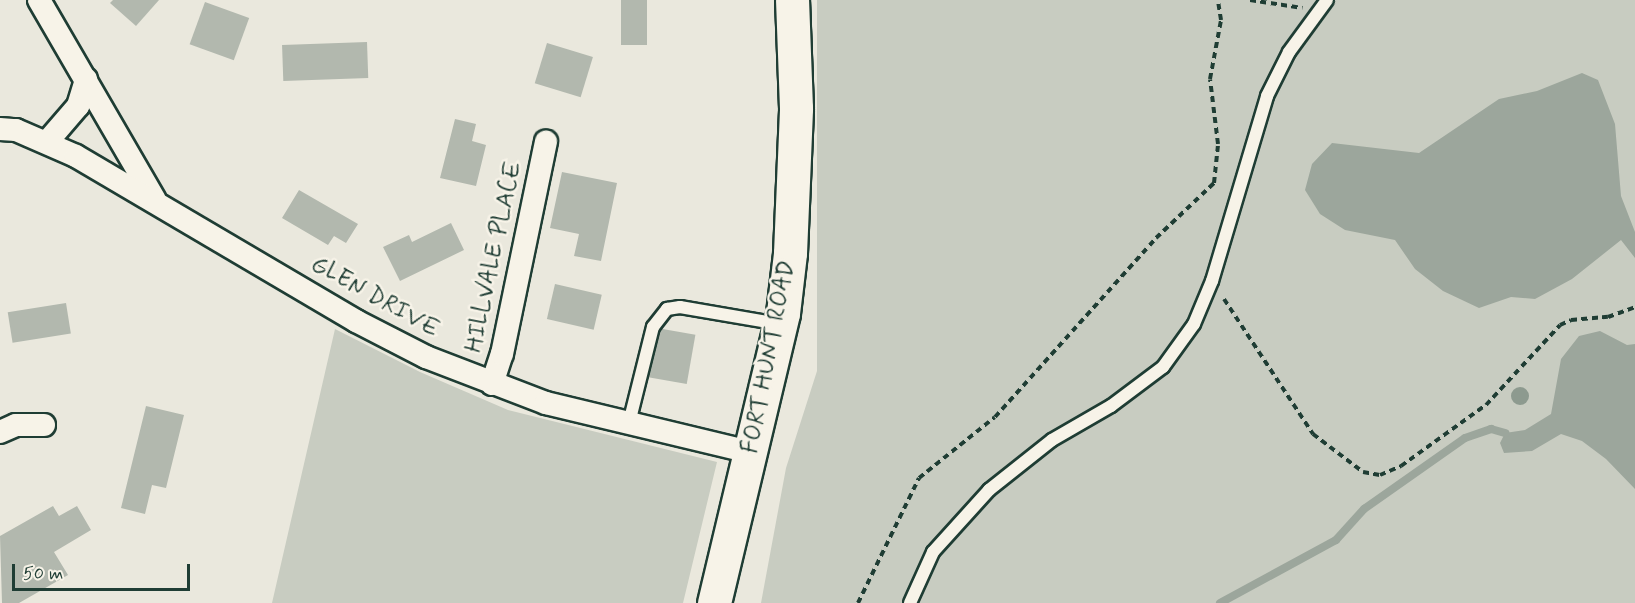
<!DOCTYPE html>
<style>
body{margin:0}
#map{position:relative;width:1635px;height:603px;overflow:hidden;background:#eae8dd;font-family:Mynerve,sans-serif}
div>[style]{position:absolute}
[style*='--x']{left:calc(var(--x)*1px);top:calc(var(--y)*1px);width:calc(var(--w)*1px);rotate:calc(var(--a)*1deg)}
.green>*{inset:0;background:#c8ccc1}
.water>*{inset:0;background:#9ca69c}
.stream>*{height:8px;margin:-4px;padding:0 4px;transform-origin:4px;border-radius:4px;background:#9ca69c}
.building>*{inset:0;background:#b2b8ae;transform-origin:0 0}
.path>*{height:4px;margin-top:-2px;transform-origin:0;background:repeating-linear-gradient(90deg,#1f3d34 0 6px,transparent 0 10.5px)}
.roads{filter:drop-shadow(2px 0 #1f3d34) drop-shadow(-2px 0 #1f3d34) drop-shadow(0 2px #1f3d34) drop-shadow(0 -2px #1f3d34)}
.lane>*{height:12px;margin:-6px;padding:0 6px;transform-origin:6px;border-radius:6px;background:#f7f3e8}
.street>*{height:22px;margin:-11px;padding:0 11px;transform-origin:11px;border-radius:11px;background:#f7f3e8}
.secondary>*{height:33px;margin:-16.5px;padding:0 16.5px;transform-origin:16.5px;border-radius:16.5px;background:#f7f3e8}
.trees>*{width:18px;height:18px;margin:-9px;border-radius:50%;background:#8d9a8f}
span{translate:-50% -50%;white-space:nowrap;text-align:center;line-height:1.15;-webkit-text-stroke:5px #f7f3e8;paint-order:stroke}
.street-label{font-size:24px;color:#1f3d34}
.scale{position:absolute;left:12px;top:564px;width:178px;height:27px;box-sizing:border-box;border:3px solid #1f3d34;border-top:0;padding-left:8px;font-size:18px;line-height:21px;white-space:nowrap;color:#1f3d34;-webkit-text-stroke:4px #f7f3e8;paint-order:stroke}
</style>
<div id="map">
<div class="green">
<i style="clip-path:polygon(817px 0,1635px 0,1635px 603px,761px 603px,786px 468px,817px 371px)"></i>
<i style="clip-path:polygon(335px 329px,420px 372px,508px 410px,717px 462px,683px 603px,272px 603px)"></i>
</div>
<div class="water">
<i style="clip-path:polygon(1582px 73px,1598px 80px,1615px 124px,1621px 196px,1635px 232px,1635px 258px,1621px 240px,1572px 279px,1535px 299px,1511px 297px,1479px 308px,1443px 291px,1415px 269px,1395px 240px,1345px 230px,1320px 214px,1305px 190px,1312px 164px,1332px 143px,1419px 153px,1499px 99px,1537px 91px)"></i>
<i style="clip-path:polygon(1600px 331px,1627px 345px,1635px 344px,1635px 489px,1606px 459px,1582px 441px,1561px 434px,1532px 451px,1504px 453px,1500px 443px,1505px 433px,1525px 430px,1551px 414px,1561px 359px,1579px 336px)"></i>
</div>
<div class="stream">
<i style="--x:1220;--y:603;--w:132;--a:-28.5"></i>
<i style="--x:1336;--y:540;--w:42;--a:-47.9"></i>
<i style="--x:1364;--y:509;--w:123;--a:-35.1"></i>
<i style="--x:1465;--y:438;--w:28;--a:-19"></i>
<i style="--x:1491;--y:429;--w:15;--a:16"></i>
</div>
<div class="building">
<i style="clip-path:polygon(113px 0,159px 0,136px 26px,110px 3px)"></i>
<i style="left:621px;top:0;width:26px;height:45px"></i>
<i style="left:205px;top:2px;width:47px;height:45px;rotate:20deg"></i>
<i style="left:367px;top:42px;width:36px;height:85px;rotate:88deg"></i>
<i style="left:547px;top:43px;width:48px;height:42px;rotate:17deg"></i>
<i style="clip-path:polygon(455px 119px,476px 124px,472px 141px,486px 145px,476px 186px,440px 178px)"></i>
<i style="clip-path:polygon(562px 172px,617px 183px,601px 261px,574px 256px,579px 234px,550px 228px)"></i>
<i style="clip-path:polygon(299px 190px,358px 224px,346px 243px,334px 236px,328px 245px,282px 218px)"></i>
<i style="clip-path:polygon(451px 223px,464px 250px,400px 281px,383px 247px,409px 235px,412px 242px)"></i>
<i style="left:555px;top:284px;width:48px;height:36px;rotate:13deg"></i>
<i style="left:66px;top:303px;width:31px;height:59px;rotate:81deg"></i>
<i style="left:657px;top:328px;width:39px;height:50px;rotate:10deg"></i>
<i style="clip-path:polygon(146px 406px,184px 415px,166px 488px,152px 485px,145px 514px,121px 508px)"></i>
<i style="clip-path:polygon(53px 506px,59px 516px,77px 506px,91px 530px,54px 552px,68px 575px,19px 603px,2px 603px,0 536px)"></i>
</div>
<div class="path">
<i style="--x:1250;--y:0;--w:53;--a:8.7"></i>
<i style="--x:1224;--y:299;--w:162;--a:56.6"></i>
<i style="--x:1313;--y:434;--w:63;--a:37.2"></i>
<i style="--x:1363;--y:472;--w:17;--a:10"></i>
<i style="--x:1380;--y:475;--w:23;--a:-23"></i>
<i style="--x:1401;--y:466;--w:105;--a:-35.7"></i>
<i style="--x:1486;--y:405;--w:109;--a:-47.2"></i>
<i style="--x:1560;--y:325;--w:12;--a:-24"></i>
<i style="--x:1571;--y:320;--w:37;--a:-5"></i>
<i style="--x:1608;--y:317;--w:29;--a:-20"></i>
<i style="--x:858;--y:603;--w:139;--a:-64"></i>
<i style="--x:919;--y:478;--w:97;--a:-38.8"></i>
<i style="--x:995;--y:417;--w:241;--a:-48"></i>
<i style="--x:1156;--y:238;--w:80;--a:-43.5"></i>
<i style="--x:1214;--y:183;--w:39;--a:-84"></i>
<i style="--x:1218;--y:144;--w:65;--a:-97"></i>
<i style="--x:1210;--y:79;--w:60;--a:-79.4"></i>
<i style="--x:1221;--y:20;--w:20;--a:-99"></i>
</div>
<div class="roads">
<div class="lane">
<i style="--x:629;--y:423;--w:99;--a:-76"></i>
<i style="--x:653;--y:327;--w:23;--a:-52"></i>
<i style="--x:667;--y:309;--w:13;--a:-9"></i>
<i style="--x:680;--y:307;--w:100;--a:9.7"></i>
<i style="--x:910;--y:603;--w:56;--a:-65.7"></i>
<i style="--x:933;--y:552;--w:84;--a:-47.9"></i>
<i style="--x:989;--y:490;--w:80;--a:-38.4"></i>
<i style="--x:1052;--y:440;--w:68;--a:-30"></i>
<i style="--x:1111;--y:406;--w:65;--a:-36.9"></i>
<i style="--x:1163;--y:367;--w:53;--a:-54.2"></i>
<i style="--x:1194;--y:324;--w:47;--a:-67.3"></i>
<i style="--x:1212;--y:281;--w:193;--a:-73.4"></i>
<i style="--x:1267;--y:96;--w:49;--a:-63.4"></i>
<i style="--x:1289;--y:52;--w:64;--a:-53.8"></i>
</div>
<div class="street">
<i style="--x:39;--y:0;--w:231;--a:59.9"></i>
<i style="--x:0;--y:129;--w:16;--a:4"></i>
<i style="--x:16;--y:130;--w:65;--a:23.4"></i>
<i style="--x:76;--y:156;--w:325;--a:30.5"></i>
<i style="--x:356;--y:321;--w:79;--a:27.2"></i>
<i style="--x:426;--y:357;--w:129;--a:21"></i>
<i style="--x:546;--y:403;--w:210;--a:13.5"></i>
<i style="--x:47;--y:142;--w:48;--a:-49.3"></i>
<i style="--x:78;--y:106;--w:28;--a:-73"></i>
<i style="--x:492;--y:384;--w:32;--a:-72"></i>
<i style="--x:502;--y:354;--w:217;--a:-78.3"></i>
<i style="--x:0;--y:432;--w:17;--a:-24"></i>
<i style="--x:16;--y:425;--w:28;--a:0"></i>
</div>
<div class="secondary">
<i style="--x:714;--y:603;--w:298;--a:-76.6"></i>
<i style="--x:783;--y:313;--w:60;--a:-83.3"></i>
<i style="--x:790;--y:253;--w:145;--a:-87.6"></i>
<i style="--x:796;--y:108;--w:108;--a:-92.1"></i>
</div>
</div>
<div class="trees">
<i style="left:1520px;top:396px"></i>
</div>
<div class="street-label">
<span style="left:494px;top:257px;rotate:-78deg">HILLVALE PLACE</span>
<span style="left:375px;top:297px;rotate:29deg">GLEN DRIVE</span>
<span style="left:769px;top:357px;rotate:-79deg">FORT HUNT ROAD</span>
</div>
<div class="scale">50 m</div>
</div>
